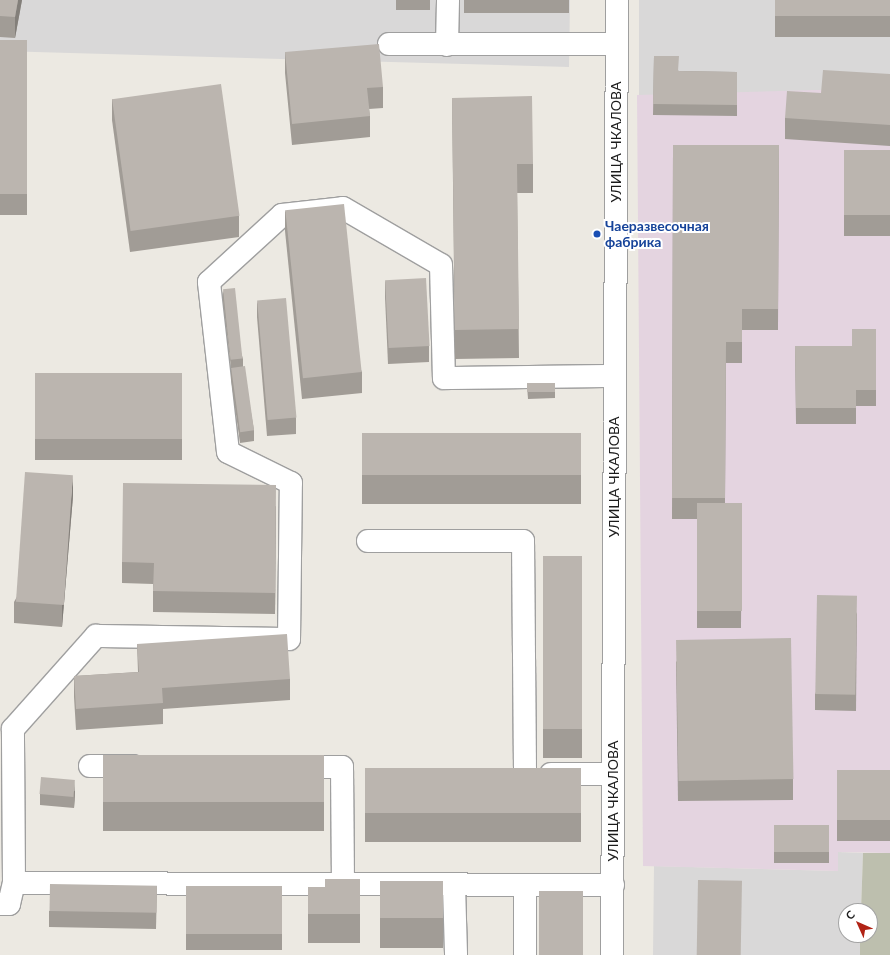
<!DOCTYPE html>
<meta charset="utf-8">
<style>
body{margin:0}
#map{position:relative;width:890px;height:955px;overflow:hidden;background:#ece9e2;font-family:Lato,sans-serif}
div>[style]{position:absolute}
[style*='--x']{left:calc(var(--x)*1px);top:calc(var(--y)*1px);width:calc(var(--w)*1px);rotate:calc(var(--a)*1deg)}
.residential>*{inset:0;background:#d9d8d8;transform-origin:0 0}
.industrial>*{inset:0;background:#e4d4e0}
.construction>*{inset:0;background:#bdbfae}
.roads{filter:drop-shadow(1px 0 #9f9f9f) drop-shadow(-1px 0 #9f9f9f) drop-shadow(0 1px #9f9f9f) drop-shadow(0 -1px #9f9f9f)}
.minor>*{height:22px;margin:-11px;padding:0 11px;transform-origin:11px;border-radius:11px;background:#fff}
.wall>*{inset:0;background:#a19c96;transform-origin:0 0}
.shaded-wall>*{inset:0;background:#837f7a}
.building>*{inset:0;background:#bbb5af;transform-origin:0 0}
.dots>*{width:11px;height:11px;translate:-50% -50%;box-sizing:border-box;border:2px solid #fff;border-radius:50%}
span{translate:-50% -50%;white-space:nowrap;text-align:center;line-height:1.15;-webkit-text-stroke:4px #fff;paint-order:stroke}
.street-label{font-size:14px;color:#1b1b1b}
.transit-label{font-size:14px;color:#164399;font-weight:700}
.left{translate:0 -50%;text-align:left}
.north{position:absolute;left:838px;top:903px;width:40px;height:40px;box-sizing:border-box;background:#fff;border:1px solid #a4a4a4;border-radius:50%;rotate:315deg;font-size:11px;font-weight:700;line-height:16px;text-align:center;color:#1b1b1b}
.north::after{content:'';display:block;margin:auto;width:14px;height:18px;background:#b12315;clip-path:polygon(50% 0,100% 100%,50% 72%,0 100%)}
</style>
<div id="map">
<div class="residential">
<i style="clip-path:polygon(0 0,570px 0,569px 67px,0 51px)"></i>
<i style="left:639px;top:0;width:251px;height:95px"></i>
<i style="clip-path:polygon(838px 852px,863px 853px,861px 911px,846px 911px,846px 935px,860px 935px,860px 955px,653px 955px,654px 866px,838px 871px)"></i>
</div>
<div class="industrial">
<i style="clip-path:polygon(890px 88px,890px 853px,838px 852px,838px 871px,643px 866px,637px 95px)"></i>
</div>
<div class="construction">
<i style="clip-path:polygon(863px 853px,890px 853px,890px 955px,860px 955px,860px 935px,870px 935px,870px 911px,861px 911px)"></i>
</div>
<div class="roads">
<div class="minor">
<i style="--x:389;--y:44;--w:228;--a:0"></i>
<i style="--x:447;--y:45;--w:45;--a:-88.7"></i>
<i style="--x:368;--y:541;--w:155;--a:0"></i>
<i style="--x:523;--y:541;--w:234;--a:89.5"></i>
<i style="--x:90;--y:766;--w:43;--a:0"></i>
<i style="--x:293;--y:767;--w:49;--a:0"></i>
<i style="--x:342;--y:767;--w:119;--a:89.5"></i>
<i style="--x:551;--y:774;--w:62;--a:0"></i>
<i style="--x:14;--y:883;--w:154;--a:-90.4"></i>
<i style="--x:13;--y:729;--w:125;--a:-48.3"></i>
<i style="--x:96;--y:636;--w:193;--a:0.9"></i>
<i style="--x:289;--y:639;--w:156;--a:-89.3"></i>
<i style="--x:291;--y:483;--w:70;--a:-153.8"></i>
<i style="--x:228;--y:452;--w:171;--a:-96.4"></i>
<i style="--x:209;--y:282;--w:99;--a:-42.5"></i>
<i style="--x:282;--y:215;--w:61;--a:-6.5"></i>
<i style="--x:343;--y:208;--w:113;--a:30.2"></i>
<i style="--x:441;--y:265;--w:113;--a:88.5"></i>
<i style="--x:444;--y:378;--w:170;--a:-0.7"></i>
<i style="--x:454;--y:886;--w:69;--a:88.3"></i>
<i style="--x:525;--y:886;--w:69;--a:90"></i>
<i style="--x:0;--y:904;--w:9;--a:0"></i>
<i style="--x:9;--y:904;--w:22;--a:-77"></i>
<i style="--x:14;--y:883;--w:599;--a:0.19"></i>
<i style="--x:612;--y:955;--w:955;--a:-89.7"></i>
</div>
</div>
<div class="wall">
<i style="clip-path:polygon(0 0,22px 0,15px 38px,0 37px)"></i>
<i style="left:396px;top:0;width:34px;height:10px"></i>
<i style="left:464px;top:0;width:105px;height:13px"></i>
<i style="left:775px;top:0;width:115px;height:37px"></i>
<i style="left:0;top:40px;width:27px;height:175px"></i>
<i style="clip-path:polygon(285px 52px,383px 87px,383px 108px,369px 109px,370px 116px,370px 137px,292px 145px,285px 73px)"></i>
<i style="clip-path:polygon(654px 56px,679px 71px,737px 72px,737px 116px,653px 115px)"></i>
<i style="clip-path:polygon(890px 74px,890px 146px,785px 139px,785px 118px,821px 93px)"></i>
<i style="clip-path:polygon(452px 98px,533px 164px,533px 193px,517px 193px,519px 358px,455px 359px)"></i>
<i style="clip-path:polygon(112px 99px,239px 216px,239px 237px,130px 252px,112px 120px)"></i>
<i style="clip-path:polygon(673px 145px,779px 145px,778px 330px,742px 330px,742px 363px,726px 363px,725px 503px,742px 503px,741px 628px,697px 628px,697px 519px,672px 519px)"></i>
<i style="left:844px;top:150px;width:46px;height:86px"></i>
<i style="clip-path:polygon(285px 210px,362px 372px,362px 393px,302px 399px,285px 231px)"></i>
<i style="clip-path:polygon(385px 281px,429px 346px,429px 362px,388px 364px,385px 297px)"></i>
<i style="clip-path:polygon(223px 290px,243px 359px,243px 366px,254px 430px,254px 441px,240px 443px,231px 379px,231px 368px,223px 301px)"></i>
<i style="clip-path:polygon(257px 301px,296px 418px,296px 434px,267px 436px,257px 317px)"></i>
<i style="clip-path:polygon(876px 329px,876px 406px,856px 406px,856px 424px,796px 424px,795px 346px,852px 346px)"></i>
<i style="left:35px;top:373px;width:147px;height:87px"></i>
<i style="clip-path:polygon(527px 385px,555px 392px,555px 398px,528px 399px)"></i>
<i style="left:362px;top:433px;width:219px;height:71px"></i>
<i style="clip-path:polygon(73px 496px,62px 627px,14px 623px,14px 602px)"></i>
<i style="clip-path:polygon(276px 506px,275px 614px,153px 612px,153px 584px,122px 583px,122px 562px)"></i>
<i style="left:543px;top:556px;width:39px;height:202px"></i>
<i style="clip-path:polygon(857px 612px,856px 711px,815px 710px,815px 694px)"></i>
<i style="clip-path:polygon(137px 644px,290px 679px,290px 700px,163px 709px,163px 724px,76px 730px,74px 697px,74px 676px,138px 672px)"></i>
<i style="clip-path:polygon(676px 661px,793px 779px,793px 800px,678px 801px)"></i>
<i style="left:103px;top:755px;width:221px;height:76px"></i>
<i style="left:365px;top:768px;width:216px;height:74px"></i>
<i style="left:890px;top:770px;width:71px;height:53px;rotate:90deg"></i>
<i style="clip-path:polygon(75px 791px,74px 808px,40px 805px,40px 794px)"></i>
<i style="left:774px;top:825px;width:55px;height:38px"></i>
<i style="clip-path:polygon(360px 879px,360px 943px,308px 943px,308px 887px,325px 887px)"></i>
<i style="left:380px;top:881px;width:63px;height:67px"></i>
<i style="clip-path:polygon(157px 886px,156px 929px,49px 927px,49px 911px)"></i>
<i style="left:186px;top:886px;width:96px;height:64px"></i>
</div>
<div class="shaded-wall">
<i style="clip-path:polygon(18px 0,22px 0,15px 38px,15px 17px)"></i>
<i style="clip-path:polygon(73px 475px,73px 496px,62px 627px,62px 606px)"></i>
<i style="clip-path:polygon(276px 485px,276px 506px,275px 614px,275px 593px)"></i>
<i style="clip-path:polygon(75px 780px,75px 791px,74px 808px,74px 797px)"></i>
</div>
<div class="building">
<i style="clip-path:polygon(0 0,18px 0,15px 17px,0 16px)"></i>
<i style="left:775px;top:0;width:115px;height:16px"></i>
<i style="left:0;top:40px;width:27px;height:154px"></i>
<i style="clip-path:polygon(379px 44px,383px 87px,367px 88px,370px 116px,292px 124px,285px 52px)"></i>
<i style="clip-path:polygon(654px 56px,679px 56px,678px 71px,737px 72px,737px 105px,653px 104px)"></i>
<i style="clip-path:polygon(823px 70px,890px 74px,890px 125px,785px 118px,787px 91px,821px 93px)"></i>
<i style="left:221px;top:84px;width:133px;height:110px;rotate:82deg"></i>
<i style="clip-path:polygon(532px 96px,533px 164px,517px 164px,519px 329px,455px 330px,452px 98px)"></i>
<i style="clip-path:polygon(673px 145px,779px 145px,778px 309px,742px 309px,742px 342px,726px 342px,725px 498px,672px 498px)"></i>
<i style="left:844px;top:150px;width:46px;height:65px"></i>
<i style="left:344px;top:204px;width:169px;height:59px;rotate:84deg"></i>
<i style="left:426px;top:278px;width:68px;height:41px;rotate:87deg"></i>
<i style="left:235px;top:288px;width:71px;height:12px;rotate:84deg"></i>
<i style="left:286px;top:298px;width:120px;height:29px;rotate:85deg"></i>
<i style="clip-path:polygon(852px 329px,876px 329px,876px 390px,856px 390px,856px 408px,796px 408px,795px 346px,852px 346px)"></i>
<i style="left:245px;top:366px;width:65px;height:14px;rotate:82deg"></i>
<i style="left:35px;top:373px;width:147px;height:66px"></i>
<i style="left:555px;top:383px;width:9px;height:28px;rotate:90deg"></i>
<i style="left:362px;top:433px;width:219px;height:42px"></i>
<i style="left:25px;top:472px;width:48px;height:130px;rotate:4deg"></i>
<i style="clip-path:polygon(123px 483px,276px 485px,275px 593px,153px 591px,154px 563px,122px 562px)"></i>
<i style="left:697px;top:503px;width:45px;height:108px"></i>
<i style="left:543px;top:556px;width:39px;height:173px"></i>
<i style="left:817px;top:595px;width:40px;height:99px;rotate:1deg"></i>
<i style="clip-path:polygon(287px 634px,290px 679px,162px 688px,163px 703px,76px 709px,74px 676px,139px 672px,137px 644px)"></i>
<i style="left:791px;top:638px;width:141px;height:115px;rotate:89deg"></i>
<i style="left:103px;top:755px;width:221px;height:47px"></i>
<i style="left:365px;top:768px;width:216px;height:45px"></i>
<i style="left:890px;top:770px;width:50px;height:53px;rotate:90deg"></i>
<i style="left:41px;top:777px;width:34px;height:17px;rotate:5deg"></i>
<i style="left:774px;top:825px;width:55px;height:27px"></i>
<i style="clip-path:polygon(325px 879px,360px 879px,360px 914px,308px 914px,308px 887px,325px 887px)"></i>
<i style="left:698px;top:880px;width:44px;height:75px;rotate:1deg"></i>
<i style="left:380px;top:881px;width:63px;height:37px"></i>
<i style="left:50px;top:884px;width:107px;height:27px;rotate:1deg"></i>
<i style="left:186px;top:886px;width:96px;height:48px"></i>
<i style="left:539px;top:891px;width:44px;height:64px"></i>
</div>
<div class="dots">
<i style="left:597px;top:234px;background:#1a4fb4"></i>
</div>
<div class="street-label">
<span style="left:616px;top:142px;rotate:-90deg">УЛИЦА ЧКАЛОВА</span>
<span style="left:614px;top:477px;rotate:-90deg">УЛИЦА ЧКАЛОВА</span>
<span style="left:613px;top:801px;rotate:-90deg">УЛИЦА ЧКАЛОВА</span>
</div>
<div class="transit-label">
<span class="left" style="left:605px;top:234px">Чаеразвесочная<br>фабрика</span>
</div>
<div class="north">С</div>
</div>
